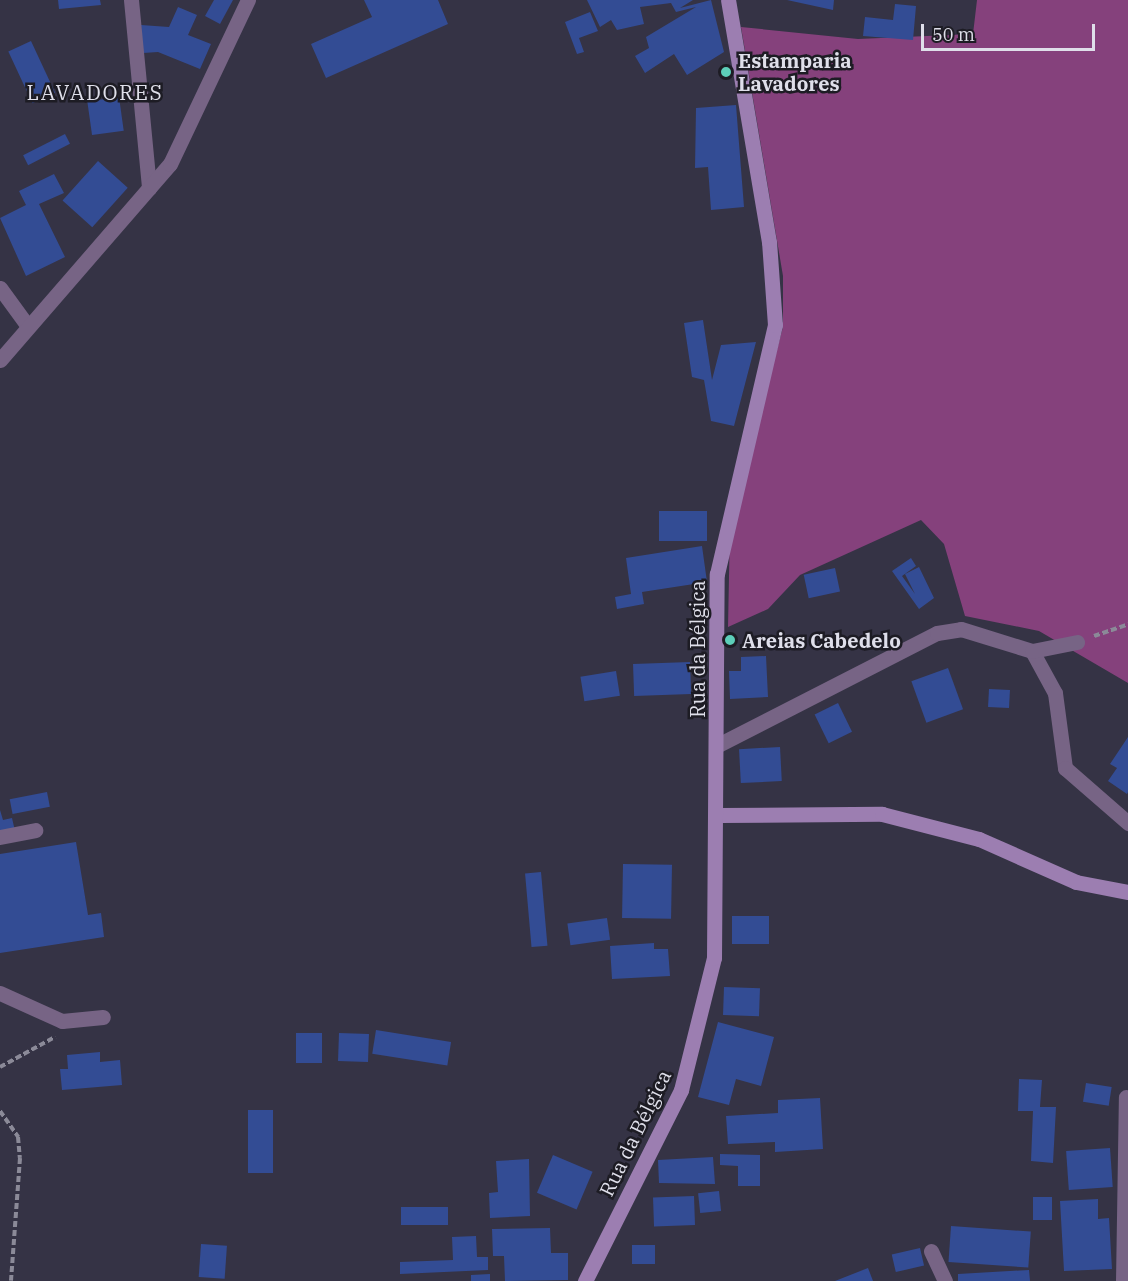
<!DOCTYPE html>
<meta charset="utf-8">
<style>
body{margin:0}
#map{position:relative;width:1128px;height:1281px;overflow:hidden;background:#353345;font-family:"IBM Plex Serif",serif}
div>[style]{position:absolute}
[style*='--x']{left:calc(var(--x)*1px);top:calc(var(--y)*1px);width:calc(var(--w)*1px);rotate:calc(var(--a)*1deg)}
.forest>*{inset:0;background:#85417c}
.building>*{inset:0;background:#334c94;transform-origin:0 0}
.path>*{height:4px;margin-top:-2px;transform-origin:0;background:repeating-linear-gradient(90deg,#8b8a98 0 6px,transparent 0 9px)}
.street>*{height:15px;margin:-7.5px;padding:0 7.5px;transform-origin:7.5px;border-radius:7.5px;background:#776485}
.secondary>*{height:15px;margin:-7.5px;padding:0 7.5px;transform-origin:7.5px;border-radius:7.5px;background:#9c7eb1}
.dots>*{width:16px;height:16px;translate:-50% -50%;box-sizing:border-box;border:3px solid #1d1c24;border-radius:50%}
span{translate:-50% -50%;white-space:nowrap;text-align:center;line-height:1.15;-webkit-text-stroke:5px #1d1c24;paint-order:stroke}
.poi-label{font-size:20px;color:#dfdfea;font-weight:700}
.left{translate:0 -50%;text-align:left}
.street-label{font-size:20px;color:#dfdfea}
.neighbourhood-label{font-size:21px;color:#dfdfea;letter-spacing:1.5px}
.scale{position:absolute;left:921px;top:24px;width:174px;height:27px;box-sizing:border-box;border:3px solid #dfdfea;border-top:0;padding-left:8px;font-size:18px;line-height:21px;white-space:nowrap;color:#dfdfea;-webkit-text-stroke:4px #1d1c24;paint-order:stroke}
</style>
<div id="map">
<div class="forest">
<i style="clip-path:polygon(977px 0,1128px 0,1128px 683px,1039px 631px,965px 616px,944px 544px,921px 520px,800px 575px,768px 609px,728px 627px,730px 526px,783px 327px,783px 276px,741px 27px,858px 39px,973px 34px)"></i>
</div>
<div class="building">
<i style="clip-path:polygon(58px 0,100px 0,101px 5px,59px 9px)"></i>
<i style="clip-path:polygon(214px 0,233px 0,220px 24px,205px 16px)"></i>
<i style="clip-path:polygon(364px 0,438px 0,448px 24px,326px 78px,311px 44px,372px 17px)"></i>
<i style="clip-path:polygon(587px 0,693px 0,680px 8px,711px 0,724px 52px,687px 75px,674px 54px,645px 73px,635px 56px,649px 48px,646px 37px,696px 7px,676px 12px,671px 3px,640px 7px,644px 24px,617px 30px,611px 20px,600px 27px)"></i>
<i style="clip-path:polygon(787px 0,834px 0,833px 10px)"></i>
<i style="clip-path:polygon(895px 4px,916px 6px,913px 40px,863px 36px,865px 17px,893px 20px)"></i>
<i style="clip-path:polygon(178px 7px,197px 15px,188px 35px,211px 44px,200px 69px,158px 52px,143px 53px,141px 25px,169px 27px)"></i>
<i style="clip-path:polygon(590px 12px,598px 31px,579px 38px,584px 52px,577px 54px,565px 22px)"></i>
<i style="left:31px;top:41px;width:57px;height:25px;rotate:65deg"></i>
<i style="left:119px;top:97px;width:34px;height:32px;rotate:82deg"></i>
<i style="clip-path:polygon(736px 105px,744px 207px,711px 210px,708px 167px,695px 168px,696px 108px)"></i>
<i style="left:65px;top:134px;width:11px;height:47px;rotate:63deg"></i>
<i style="left:98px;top:161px;width:40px;height:53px;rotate:42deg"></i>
<i style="clip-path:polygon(54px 174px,64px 193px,39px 204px,65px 257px,26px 276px,0 218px,26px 205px,19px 191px)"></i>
<i style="clip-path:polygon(703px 320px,712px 380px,721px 345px,756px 342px,734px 426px,711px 421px,704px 380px,692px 377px,684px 323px)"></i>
<i style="left:659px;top:511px;width:48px;height:30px"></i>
<i style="clip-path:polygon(702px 546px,707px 582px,642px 592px,644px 604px,617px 609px,615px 597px,631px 594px,626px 558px)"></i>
<i style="clip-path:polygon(911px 558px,916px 566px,902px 576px,915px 594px,905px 574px,919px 567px,934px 598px,919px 609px,892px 571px)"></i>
<i style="left:835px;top:568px;width:24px;height:32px;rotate:78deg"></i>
<i style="clip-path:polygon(766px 656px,768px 697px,730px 699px,729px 671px,741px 671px,741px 657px)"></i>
<i style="left:690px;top:662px;width:32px;height:57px;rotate:88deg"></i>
<i style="left:948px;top:668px;width:44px;height:39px;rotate:70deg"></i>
<i style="left:616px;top:671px;width:25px;height:36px;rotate:81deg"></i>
<i style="left:989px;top:689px;width:21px;height:18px;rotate:3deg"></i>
<i style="left:838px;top:703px;width:32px;height:26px;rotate:64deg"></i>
<i style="clip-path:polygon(1128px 737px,1128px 792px,1127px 794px,1108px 781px,1117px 768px,1110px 764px)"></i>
<i style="left:780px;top:747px;width:34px;height:41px;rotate:87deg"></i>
<i style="left:47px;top:792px;width:15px;height:38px;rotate:79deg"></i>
<i style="clip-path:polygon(0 810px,3px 820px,12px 818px,15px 831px,0 833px)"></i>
<i style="clip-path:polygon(76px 842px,88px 915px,101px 913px,104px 937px,0 953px,0 854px)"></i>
<i style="left:623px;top:864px;width:49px;height:54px;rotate:1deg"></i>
<i style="left:541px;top:872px;width:74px;height:16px;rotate:85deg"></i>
<i style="left:732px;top:916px;width:37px;height:28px"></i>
<i style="left:607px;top:918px;width:22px;height:40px;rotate:82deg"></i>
<i style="clip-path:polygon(654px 943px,654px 949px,668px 949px,670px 976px,612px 979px,610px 946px)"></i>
<i style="left:724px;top:987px;width:36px;height:28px;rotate:2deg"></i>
<i style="clip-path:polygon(718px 1022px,774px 1037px,761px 1086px,736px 1079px,729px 1105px,698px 1097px)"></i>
<i style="left:376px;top:1030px;width:76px;height:24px;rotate:9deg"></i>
<i style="left:322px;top:1033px;width:30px;height:26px;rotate:90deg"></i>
<i style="left:339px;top:1033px;width:30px;height:28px;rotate:2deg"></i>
<i style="clip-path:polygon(100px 1052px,100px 1062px,120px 1060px,122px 1085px,62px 1090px,60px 1069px,68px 1069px,67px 1055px)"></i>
<i style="clip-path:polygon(1019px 1079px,1042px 1080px,1040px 1107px,1056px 1107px,1053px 1163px,1031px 1161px,1033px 1111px,1018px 1111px)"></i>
<i style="left:1086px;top:1083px;width:26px;height:19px;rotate:9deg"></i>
<i style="clip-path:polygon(820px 1098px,823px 1149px,775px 1152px,775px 1142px,728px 1144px,726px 1116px,778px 1113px,778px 1100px)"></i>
<i style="left:248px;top:1110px;width:25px;height:63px"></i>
<i style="left:1110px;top:1148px;width:39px;height:44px;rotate:86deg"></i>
<i style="clip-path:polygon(720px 1154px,760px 1155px,760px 1186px,738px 1186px,738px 1166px,720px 1165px)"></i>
<i style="left:553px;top:1155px;width:43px;height:41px;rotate:23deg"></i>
<i style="clip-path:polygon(713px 1157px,715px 1184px,659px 1183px,658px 1160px)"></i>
<i style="clip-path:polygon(529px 1159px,530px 1216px,490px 1218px,489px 1193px,498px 1192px,496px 1161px)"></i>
<i style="left:719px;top:1191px;width:20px;height:21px;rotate:84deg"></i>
<i style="left:694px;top:1196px;width:29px;height:41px;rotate:88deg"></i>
<i style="left:1033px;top:1197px;width:19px;height:23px"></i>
<i style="clip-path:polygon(1098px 1199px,1098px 1219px,1109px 1218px,1112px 1269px,1064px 1271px,1060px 1201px)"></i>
<i style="left:401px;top:1207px;width:47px;height:18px"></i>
<i style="left:951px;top:1226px;width:80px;height:36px;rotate:4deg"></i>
<i style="clip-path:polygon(550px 1228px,551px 1253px,568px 1253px,568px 1280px,505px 1281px,504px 1256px,493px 1256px,492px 1229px)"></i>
<i style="clip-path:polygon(476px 1236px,477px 1257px,488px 1257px,488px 1270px,400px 1274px,400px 1262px,453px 1260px,452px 1237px)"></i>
<i style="left:201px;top:1244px;width:26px;height:33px;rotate:4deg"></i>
<i style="left:632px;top:1245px;width:23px;height:19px"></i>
<i style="left:920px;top:1248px;width:18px;height:29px;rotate:77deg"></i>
<i style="clip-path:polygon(868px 1268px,873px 1281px,835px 1281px)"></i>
<i style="clip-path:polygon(1029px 1270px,1030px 1281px,958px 1281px,958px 1274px)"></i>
<i style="clip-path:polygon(490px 1274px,490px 1281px,471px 1281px,471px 1275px)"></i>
</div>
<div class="path">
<i style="--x:1094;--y:636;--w:36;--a:-19"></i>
<i style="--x:0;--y:1067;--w:63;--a:-28.6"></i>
<i style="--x:0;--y:1111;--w:32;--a:55"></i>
<i style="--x:18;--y:1137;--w:21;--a:85"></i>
<i style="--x:20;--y:1158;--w:123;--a:94.2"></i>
</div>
<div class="street">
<i style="--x:131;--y:0;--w:189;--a:84.5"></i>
<i style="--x:0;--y:288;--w:46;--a:53.9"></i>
<i style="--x:0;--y:360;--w:259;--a:-49.1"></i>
<i style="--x:170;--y:164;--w:182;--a:-64.6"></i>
<i style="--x:1032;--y:651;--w:48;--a:61.3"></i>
<i style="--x:1055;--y:693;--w:76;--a:82.4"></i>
<i style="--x:1065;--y:768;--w:84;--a:41.1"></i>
<i style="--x:718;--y:745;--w:246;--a:-27.1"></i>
<i style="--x:937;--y:633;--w:24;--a:-9"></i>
<i style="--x:961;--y:629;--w:74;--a:17.2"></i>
<i style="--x:1032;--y:651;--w:46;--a:-11.3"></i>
<i style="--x:0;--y:837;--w:36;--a:-11"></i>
<i style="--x:0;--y:993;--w:68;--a:24.3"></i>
<i style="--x:62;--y:1021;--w:41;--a:-5.6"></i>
<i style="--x:931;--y:1251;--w:33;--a:65"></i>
<i style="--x:1123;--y:1281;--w:184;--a:-89.1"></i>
</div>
<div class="secondary">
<i style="--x:719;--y:815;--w:163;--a:-0.4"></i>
<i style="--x:882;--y:814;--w:100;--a:14.5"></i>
<i style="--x:979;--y:839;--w:106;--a:23.9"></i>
<i style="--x:1076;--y:882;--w:53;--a:10.9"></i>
<i style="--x:585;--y:1281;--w:214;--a:-63.3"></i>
<i style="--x:681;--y:1090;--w:136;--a:-76"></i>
<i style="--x:714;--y:958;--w:384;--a:-89.6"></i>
<i style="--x:717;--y:574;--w:256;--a:-76.9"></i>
<i style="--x:775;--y:325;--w:83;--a:-94.1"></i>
<i style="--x:769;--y:242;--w:245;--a:-99.6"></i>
</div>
<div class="dots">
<i style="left:726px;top:72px;background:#5dceb9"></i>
<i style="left:730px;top:640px;background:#5dceb9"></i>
</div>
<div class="poi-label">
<span class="left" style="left:738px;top:72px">Estamparia<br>Lavadores</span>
<span class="left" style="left:742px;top:640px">Areias Cabedelo</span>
</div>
<div class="street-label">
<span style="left:697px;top:649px;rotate:-90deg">Rua da Bélgica</span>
<span style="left:635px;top:1133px;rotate:-64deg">Rua da Bélgica</span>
</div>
<div class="neighbourhood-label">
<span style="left:95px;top:92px">LAVADORES</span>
</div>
<div class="scale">50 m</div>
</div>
